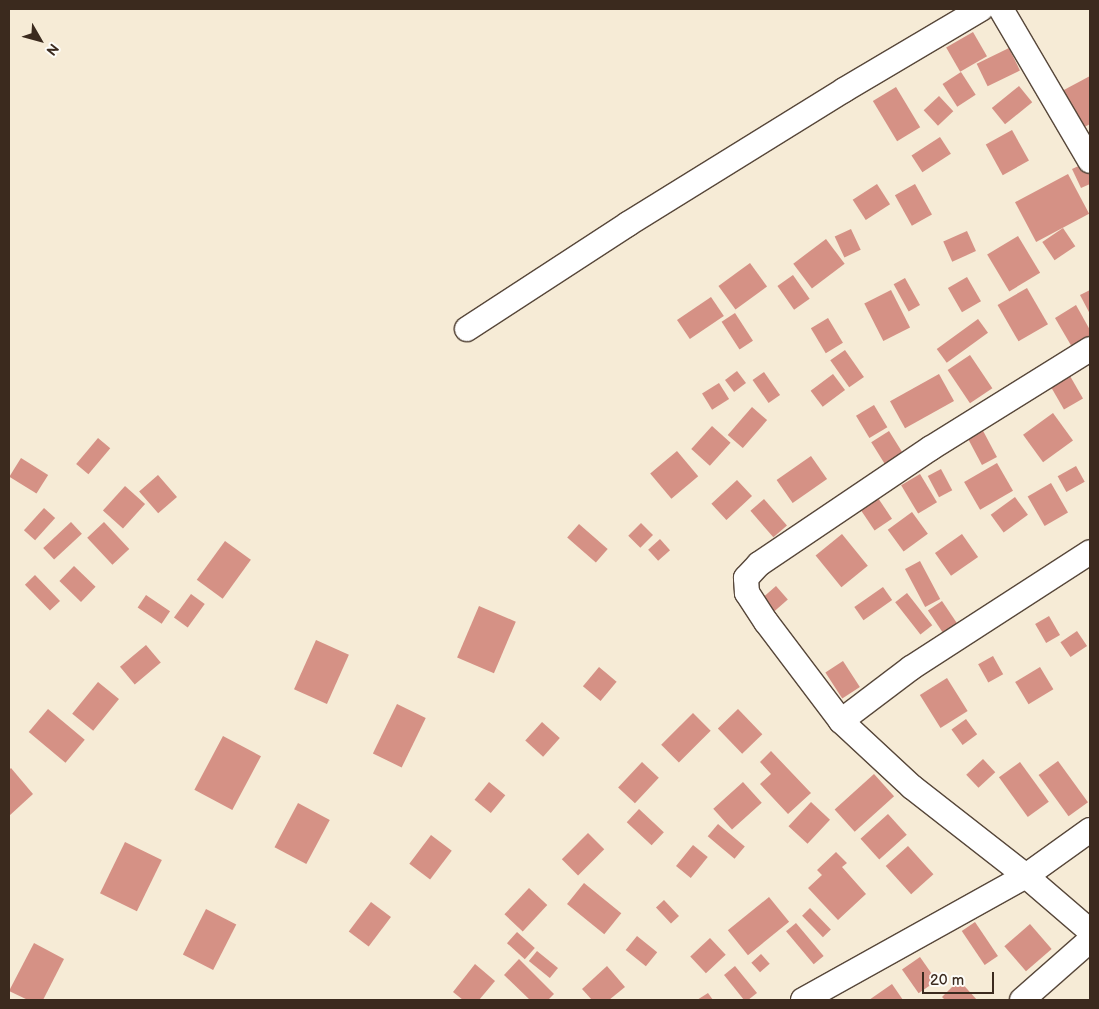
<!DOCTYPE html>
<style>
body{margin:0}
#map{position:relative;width:1099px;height:1009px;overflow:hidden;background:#f6ebd6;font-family:"Balsamiq Sans",sans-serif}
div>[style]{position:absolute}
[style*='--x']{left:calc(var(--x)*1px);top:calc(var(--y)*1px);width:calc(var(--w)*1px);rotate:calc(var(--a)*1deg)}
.building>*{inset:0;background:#d59185;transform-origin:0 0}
.roads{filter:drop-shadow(1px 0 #57473a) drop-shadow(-1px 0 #57473a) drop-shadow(0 1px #57473a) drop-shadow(0 -1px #57473a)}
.minor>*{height:24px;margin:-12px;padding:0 12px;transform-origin:12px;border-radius:12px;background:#fff}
span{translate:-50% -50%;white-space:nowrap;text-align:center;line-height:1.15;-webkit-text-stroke:5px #fdfcf7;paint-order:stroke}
.frame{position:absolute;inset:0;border:10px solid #3b2a1e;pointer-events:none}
.north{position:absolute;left:15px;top:15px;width:50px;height:50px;-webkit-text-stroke:4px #fdfcf7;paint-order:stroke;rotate:128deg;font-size:14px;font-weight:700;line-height:20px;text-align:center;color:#3b2a1e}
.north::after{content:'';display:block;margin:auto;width:18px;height:22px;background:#3b2a1e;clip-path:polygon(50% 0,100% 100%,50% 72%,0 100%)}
.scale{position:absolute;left:922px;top:972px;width:72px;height:22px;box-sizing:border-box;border:2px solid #3b2a1e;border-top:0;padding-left:6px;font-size:15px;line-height:18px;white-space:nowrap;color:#3b2a1e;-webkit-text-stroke:4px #fdfcf7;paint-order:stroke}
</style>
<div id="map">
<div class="building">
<i style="left:973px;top:32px;width:28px;height:31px;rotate:60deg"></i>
<i style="left:1009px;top:48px;width:25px;height:36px;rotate:64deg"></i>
<i style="left:961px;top:72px;width:27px;height:22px;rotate:57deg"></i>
<i style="clip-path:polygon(1090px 76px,1090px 124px,1081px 129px,1062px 91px)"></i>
<i style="left:1019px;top:86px;width:21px;height:35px;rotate:51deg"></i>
<i style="left:896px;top:87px;width:47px;height:27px;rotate:59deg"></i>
<i style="left:939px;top:96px;width:21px;height:21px;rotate:47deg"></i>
<i style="left:1012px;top:130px;width:35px;height:30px;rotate:61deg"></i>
<i style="left:940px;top:137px;width:20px;height:34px;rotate:57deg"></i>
<i style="clip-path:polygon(1085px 163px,1090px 174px,1090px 184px,1081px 188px,1072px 169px)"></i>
<i style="left:1068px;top:174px;width:45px;height:60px;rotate:62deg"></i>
<i style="left:877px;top:184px;width:24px;height:29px;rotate:57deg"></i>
<i style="left:915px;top:184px;width:35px;height:23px;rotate:61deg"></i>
<i style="left:1063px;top:228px;width:22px;height:25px;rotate:56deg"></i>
<i style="left:851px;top:229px;width:23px;height:18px;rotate:65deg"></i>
<i style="left:967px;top:231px;width:22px;height:26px;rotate:66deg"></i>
<i style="left:1018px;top:236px;width:43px;height:36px;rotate:59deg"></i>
<i style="left:826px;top:239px;width:31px;height:41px;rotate:53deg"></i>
<i style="left:750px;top:263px;width:29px;height:39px;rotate:54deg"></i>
<i style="left:793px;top:275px;width:29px;height:19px;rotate:55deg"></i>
<i style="left:967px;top:277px;width:28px;height:22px;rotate:60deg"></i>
<i style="left:905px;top:278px;width:31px;height:13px;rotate:61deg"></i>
<i style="left:1027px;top:288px;width:42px;height:34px;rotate:60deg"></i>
<i style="left:891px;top:290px;width:42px;height:30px;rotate:63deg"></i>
<i style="clip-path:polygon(1090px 290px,1090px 314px,1080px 295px)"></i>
<i style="left:711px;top:297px;width:23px;height:41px;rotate:56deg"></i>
<i style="clip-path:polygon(1076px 305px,1090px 330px,1090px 336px,1072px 347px,1055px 318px)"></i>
<i style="left:735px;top:313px;width:33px;height:16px;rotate:57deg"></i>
<i style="left:828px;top:318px;width:29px;height:20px;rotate:59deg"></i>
<i style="left:978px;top:319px;width:17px;height:51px;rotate:54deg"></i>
<i style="left:845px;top:350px;width:33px;height:18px;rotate:55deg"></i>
<i style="left:970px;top:355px;width:40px;height:27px;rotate:56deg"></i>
<i style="left:1066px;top:369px;width:34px;height:22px;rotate:60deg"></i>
<i style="left:737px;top:371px;width:15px;height:15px;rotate:53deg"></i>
<i style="left:764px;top:372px;width:28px;height:14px;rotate:55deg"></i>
<i style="left:833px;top:374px;width:20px;height:28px;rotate:53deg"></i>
<i style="left:939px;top:374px;width:31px;height:56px;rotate:61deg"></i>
<i style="left:719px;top:383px;width:19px;height:20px;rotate:58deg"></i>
<i style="left:874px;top:405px;width:26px;height:21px;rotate:59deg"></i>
<i style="left:752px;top:407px;width:20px;height:37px;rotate:41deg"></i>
<i style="left:1053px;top:413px;width:34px;height:37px;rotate:54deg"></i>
<i style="left:712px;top:426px;width:25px;height:31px;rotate:42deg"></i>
<i style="left:981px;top:427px;width:34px;height:17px;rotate:62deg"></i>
<i style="left:889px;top:431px;width:26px;height:21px;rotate:58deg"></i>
<i style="left:98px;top:438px;width:16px;height:34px;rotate:40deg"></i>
<i style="left:677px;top:451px;width:33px;height:35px;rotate:50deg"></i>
<i style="left:811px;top:456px;width:28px;height:42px;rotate:55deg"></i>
<i style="left:21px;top:458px;width:32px;height:22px;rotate:32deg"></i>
<i style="left:997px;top:463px;width:32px;height:38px;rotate:60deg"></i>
<i style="left:1076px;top:466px;width:18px;height:21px;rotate:61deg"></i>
<i style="left:941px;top:469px;width:24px;height:15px;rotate:62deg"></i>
<i style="left:920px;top:474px;width:33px;height:22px;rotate:59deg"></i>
<i style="left:158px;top:475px;width:29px;height:25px;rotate:49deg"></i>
<i style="left:737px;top:480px;width:22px;height:35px;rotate:47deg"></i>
<i style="left:1051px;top:483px;width:34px;height:27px;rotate:60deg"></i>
<i style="left:125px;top:486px;width:27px;height:33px;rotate:42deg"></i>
<i style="left:1015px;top:497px;width:22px;height:30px;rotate:54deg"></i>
<i style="left:878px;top:498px;width:25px;height:21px;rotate:56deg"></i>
<i style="left:764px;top:499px;width:35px;height:18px;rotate:49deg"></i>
<i style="left:44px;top:508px;width:15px;height:30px;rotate:42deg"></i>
<i style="left:912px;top:512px;width:27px;height:30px;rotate:54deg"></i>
<i style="left:71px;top:522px;width:16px;height:38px;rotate:47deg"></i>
<i style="left:104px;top:522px;width:37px;height:23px;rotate:47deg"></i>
<i style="left:641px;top:523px;width:17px;height:18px;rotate:45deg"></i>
<i style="left:579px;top:524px;width:38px;height:18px;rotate:41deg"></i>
<i style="left:842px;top:534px;width:41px;height:34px;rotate:51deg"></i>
<i style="left:962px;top:534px;width:28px;height:33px;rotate:55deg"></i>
<i style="left:660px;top:539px;width:15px;height:16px;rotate:48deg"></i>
<i style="left:225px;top:541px;width:32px;height:48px;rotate:36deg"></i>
<i style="left:920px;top:561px;width:43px;height:17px;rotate:62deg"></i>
<i style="left:74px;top:566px;width:30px;height:21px;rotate:44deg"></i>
<i style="left:35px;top:575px;width:36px;height:14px;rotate:46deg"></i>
<i style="left:776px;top:586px;width:18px;height:22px;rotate:49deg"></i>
<i style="left:883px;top:587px;width:16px;height:35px;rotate:55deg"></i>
<i style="left:907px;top:593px;width:41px;height:15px;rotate:52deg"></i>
<i style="left:191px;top:594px;width:17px;height:29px;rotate:36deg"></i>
<i style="left:146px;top:595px;width:29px;height:15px;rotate:34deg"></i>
<i style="left:942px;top:601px;width:32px;height:17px;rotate:56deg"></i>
<i style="left:479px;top:606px;width:40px;height:56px;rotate:23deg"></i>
<i style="left:1049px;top:616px;width:22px;height:16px;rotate:60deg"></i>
<i style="left:1077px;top:631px;width:18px;height:20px;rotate:56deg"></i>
<i style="left:316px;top:640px;width:36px;height:54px;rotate:24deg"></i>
<i style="left:146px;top:645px;width:23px;height:34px;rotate:50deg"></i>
<i style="left:993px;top:656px;width:21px;height:17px;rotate:61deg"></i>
<i style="left:843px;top:661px;width:31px;height:21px;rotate:57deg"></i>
<i style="left:599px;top:667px;width:23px;height:25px;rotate:40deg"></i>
<i style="left:1040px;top:667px;width:26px;height:29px;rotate:59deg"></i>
<i style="left:947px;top:678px;width:39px;height:32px;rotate:58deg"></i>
<i style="left:98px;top:682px;width:27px;height:41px;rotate:39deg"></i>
<i style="left:397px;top:704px;width:32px;height:55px;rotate:26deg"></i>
<i style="left:48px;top:709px;width:48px;height:30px;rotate:40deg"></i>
<i style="left:738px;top:709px;width:35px;height:28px;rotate:46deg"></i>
<i style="left:693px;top:713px;width:25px;height:45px;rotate:45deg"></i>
<i style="left:966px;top:719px;width:19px;height:18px;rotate:54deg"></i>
<i style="left:542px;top:722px;width:24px;height:25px;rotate:42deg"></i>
<i style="left:223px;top:736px;width:43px;height:61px;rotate:28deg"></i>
<i style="clip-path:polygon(771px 751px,811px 793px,788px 814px,760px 784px,771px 774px,760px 762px)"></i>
<i style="left:983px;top:759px;width:18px;height:23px;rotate:47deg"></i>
<i style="left:1058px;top:761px;width:51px;height:24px;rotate:54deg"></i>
<i style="left:642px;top:762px;width:23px;height:35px;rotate:43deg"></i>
<i style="left:1020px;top:762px;width:49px;height:26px;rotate:54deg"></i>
<i style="clip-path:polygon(11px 768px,33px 794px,9px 816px,9px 770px)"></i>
<i style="left:874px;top:774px;width:30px;height:53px;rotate:48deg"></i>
<i style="left:489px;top:782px;width:21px;height:23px;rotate:39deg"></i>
<i style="left:743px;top:782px;width:28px;height:40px;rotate:48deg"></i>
<i style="left:811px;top:802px;width:26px;height:33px;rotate:43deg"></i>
<i style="left:298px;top:803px;width:36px;height:50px;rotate:28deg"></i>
<i style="left:639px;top:809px;width:34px;height:18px;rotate:43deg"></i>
<i style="left:888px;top:814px;width:28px;height:37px;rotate:48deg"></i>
<i style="left:718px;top:824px;width:35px;height:16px;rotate:40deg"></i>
<i style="left:588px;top:833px;width:23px;height:37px;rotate:45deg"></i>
<i style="left:431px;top:835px;width:26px;height:36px;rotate:37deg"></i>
<i style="left:125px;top:842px;width:41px;height:57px;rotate:26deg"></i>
<i style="left:693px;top:845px;width:19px;height:27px;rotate:39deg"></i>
<i style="left:908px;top:846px;width:38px;height:30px;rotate:48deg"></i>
<i style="clip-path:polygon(836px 852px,847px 863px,842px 867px,866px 894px,838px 920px,808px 888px,822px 875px,817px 870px)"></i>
<i style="left:584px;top:883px;width:48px;height:27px;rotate:39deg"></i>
<i style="left:529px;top:888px;width:25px;height:36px;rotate:43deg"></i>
<i style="left:769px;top:897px;width:32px;height:53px;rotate:51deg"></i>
<i style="left:664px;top:900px;width:22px;height:11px;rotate:47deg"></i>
<i style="left:371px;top:902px;width:25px;height:37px;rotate:37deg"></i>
<i style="left:810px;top:908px;width:30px;height:11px;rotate:46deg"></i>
<i style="left:206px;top:909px;width:34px;height:51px;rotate:27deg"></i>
<i style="left:975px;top:922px;width:41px;height:16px;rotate:56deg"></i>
<i style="left:796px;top:923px;width:43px;height:13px;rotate:50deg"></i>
<i style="left:1030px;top:924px;width:33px;height:34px;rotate:49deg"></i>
<i style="left:517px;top:932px;width:24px;height:15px;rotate:42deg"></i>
<i style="left:637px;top:936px;width:26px;height:18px;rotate:39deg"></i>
<i style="left:710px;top:938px;width:23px;height:27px;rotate:47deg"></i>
<i style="clip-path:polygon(34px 943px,64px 959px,43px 1000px,28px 1000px,9px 991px)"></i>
<i style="left:537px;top:951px;width:27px;height:13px;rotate:39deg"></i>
<i style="left:761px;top:954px;width:13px;height:13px;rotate:48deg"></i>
<i style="left:920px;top:957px;width:29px;height:22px;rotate:55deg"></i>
<i style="clip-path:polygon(519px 959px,554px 994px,548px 1000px,530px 1000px,504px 975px)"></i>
<i style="clip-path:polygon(475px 964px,495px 981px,479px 1000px,463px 1000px,453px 992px)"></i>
<i style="clip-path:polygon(607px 966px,625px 987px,609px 1000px,592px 1000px,582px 989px)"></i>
<i style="clip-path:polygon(735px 966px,757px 993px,748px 1000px,744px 1000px,724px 975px)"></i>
<i style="clip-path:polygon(959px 980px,977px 1000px,945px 1000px,942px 997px)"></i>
<i style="clip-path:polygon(892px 984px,903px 1000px,869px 1000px)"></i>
<i style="clip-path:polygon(708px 993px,713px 1000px,697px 1000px)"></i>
</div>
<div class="roads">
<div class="minor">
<i style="--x:1001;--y:9;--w:176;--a:59.6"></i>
<i style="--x:467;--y:329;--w:192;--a:-33.1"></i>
<i style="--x:628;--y:224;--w:254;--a:-31.8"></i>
<i style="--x:844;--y:90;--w:159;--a:-30.6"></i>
<i style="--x:841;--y:721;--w:88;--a:-37.1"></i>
<i style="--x:911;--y:668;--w:213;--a:-32.9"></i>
<i style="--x:1090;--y:830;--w:79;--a:144.3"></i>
<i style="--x:1026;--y:876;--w:84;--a:40.7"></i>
<i style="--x:803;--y:1000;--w:255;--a:-29.1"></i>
<i style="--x:1026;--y:876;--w:145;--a:-142"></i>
<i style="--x:912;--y:787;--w:97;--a:-137.1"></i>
<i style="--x:841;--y:721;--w:124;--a:-127.1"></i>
<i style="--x:766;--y:622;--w:35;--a:-123"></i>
<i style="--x:747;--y:593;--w:15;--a:-94"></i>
<i style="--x:746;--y:578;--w:19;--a:-47"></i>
<i style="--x:759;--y:564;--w:207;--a:-34"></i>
<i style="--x:931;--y:448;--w:187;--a:-31.9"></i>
<i style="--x:1022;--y:1000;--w:91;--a:-41.4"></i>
</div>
</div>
<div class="frame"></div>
<div class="north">N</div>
<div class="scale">20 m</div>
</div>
